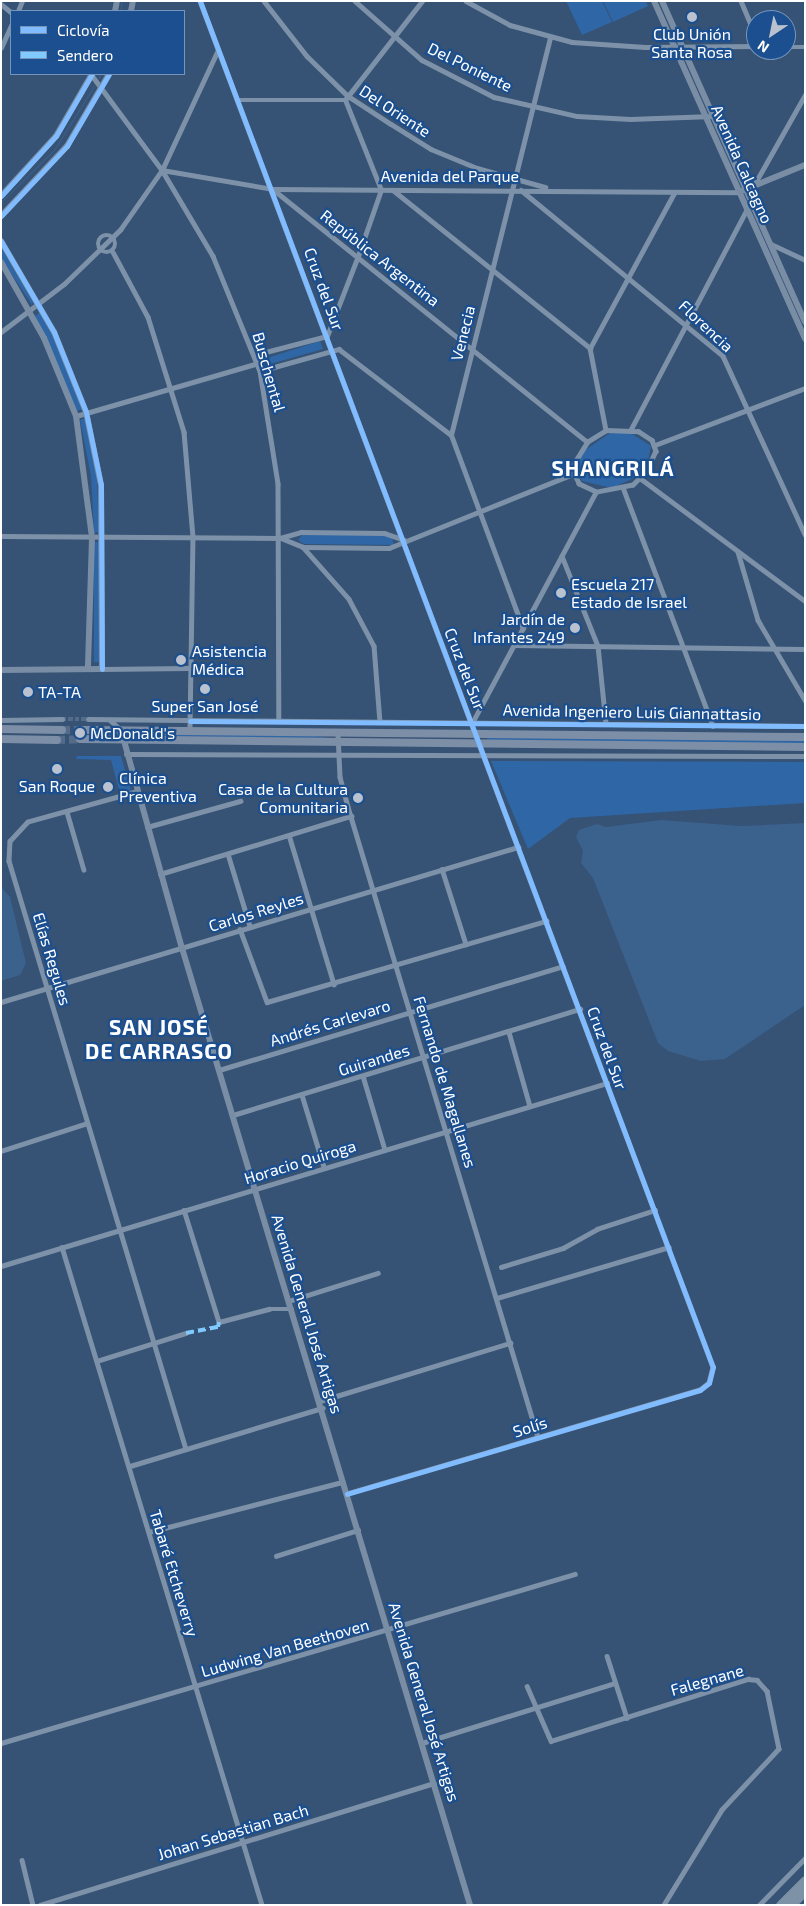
<!DOCTYPE html>
<meta charset="utf-8">
<style>
body{margin:0}
#map{position:relative;width:806px;height:1906px;overflow:hidden;background:#365274;font-family:"Exo 2",sans-serif}
div>[style]{position:absolute}
[style*='--x']{left:calc(var(--x)*1px);top:calc(var(--y)*1px);width:calc(var(--w)*1px);rotate:calc(var(--a)*1deg)}
.green>*{inset:0;background:#2f66a5;transform-origin:0 0}
.water>*{inset:0;background:#3b618d}
.stream>*{height:1px;margin:-0.5px;padding:0 0.5px;transform-origin:0.5px;border-radius:0.5px;background:#3b618d}
.street-tunnel>*{height:4.5px;margin-top:-2.25px;transform-origin:0;background:repeating-linear-gradient(90deg,#546c89 0 4.5px,transparent 0 6.5px)}
.primary-tunnel>*{height:8px;margin-top:-4px;transform-origin:0;background:repeating-linear-gradient(90deg,#546c89 0 8px,transparent 0 12px)}
.street>*{height:4.5px;margin:-2.25px;padding:0 2.25px;transform-origin:2.25px;border-radius:2.25px;background:#7d92a8}
.street>.ring{margin:-2.25px;padding:0;box-sizing:content-box;background:none;border:4.5px solid #7d92a8;border-radius:50%}
.secondary>*{height:6px;margin:-3px;padding:0 3px;transform-origin:3px;border-radius:3px;background:#798da4}
.primary>*{height:8px;margin:-4px;padding:0 4px;transform-origin:4px;border-radius:4px;background:#7d8ea7}
.highway>*{height:9px;margin:-4.5px;padding:0 4.5px;transform-origin:4.5px;border-radius:4.5px;background:#7e92a7}
.quiet>*{height:4px;margin-top:-2px;transform-origin:0;background:repeating-linear-gradient(90deg,#80caff 0 8px,transparent 0 12px)}
.cycleway>*{height:5px;margin:-2.5px;padding:0 2.5px;transform-origin:2.5px;border-radius:2.5px;background:#80bcff}
.dots>*{width:14px;height:14px;translate:-50% -50%;box-sizing:border-box;border:2px solid #1b4f8f;border-radius:50%}
span{translate:-50% -50%;white-space:nowrap;text-align:center;line-height:1.15;-webkit-text-stroke:4.5px #1b4f8f;paint-order:stroke}
.poi-label{font-size:16px;color:#fff}
.left{translate:0 -50%;text-align:left}
.right{translate:-100% -50%;text-align:right}
.street-label{font-size:16px;color:#fff}
.district-label{font-size:21px;color:#fff;font-weight:700;letter-spacing:1px}
.frame{position:absolute;inset:0;border:2px solid #fff;pointer-events:none}
.legend{position:absolute;left:10px;top:10px;width:175px;height:65px;box-sizing:border-box;background:#1b4f8f;border:1px solid #7695bc;margin:0;padding:6px 9px;list-style:none;font-size:15px;color:#fff}
.legend li{display:flex;align-items:center;gap:10px;height:25px}
.legend b{width:25px;border:1px solid #7695bc}
.north{position:absolute;left:746px;top:10px;width:50px;height:50px;box-sizing:border-box;background:#1b4f8f;border:1px solid #7695bc;border-radius:50%;rotate:214deg;font-size:14px;font-weight:700;line-height:20px;text-align:center;color:#fff}
.north::after{content:'';display:block;margin:auto;width:18px;height:22px;background:#b9c2ce;clip-path:polygon(50% 0,100% 100%,50% 72%,0 100%)}
</style>
<div id="map">
<div class="green">
<i style="clip-path:polygon(566px 1px,602px 1px,612px 22px,582px 35px)"></i>
<i style="clip-path:polygon(603px 1px,646px 1px,648px 6px,613px 22px)"></i>
<i style="clip-path:polygon(1px 247px,33px 302px,32px 305px,1px 258px)"></i>
<i style="clip-path:polygon(40px 312px,52px 333px,84px 409px,77px 411px,35px 316px)"></i>
<i style="clip-path:polygon(320px 341px,323px 349px,267px 365px,261px 360px)"></i>
<i style="clip-path:polygon(86px 418px,97px 475px,99px 532px,94px 533px,91px 476px,80px 420px)"></i>
<i style="clip-path:polygon(629px 432px,651px 446px,647px 466px,638px 476px,612px 488px,582px 481px,576px 471px,581px 453px,610px 433px)"></i>
<i style="clip-path:polygon(391px 534px,394px 545px,304px 544px,298px 540px,302px 535px)"></i>
<i style="left:94px;top:542px;width:6px;height:120px"></i>
<i style="clip-path:polygon(306px 735px,330px 738px,131px 736px,152px 735px)"></i>
<i style="clip-path:polygon(487px 737px,805px 740px,805px 744px,487px 740px)"></i>
<i style="clip-path:polygon(77px 756px,121px 756px,131px 791px,120px 794px,111px 760px,76px 759px)"></i>
<i style="clip-path:polygon(491px 761px,805px 762px,805px 803px,570px 818px,528px 849px)"></i>
</div>
<div class="water">
<i style="clip-path:polygon(661px 820px,741px 826px,805px 823px,805px 1005px,725px 1059px,701px 1061px,668px 1051px,658px 1043px,593px 878px,581px 863px,583px 851px,576px 837px,579px 830px,597px 824px,606px 827px)"></i>
<i style="clip-path:polygon(1px 887px,10px 897px,26px 963px,20px 975px,1px 981px)"></i>
</div>
<div class="stream">
<i style="--x:120;--y:11;--w:10;--a:-79"></i>
<i style="--x:99;--y:77;--w:3;--a:-72"></i>
<i style="--x:1;--y:202;--w:74;--a:-44.5"></i>
<i style="--x:54;--y:150;--w:75;--a:-58"></i>
</div>
<div class="street-tunnel">
<i style="--x:62;--y:719;--w:26;--a:0"></i>
</div>
<div class="primary-tunnel">
<i style="--x:62;--y:730;--w:22;--a:0"></i>
<i style="--x:57;--y:740;--w:23;--a:-2"></i>
</div>
<div class="street">
<i style="--x:200;--y:1;--w:1459;--a:69.42"></i>
<i style="--x:713;--y:1367;--w:16;--a:104"></i>
<i style="--x:709;--y:1383;--w:11;--a:142"></i>
<i style="--x:700;--y:1390;--w:368;--a:163.6"></i>
<i style="--x:264;--y:1;--w:70;--a:52"></i>
<i style="--x:307;--y:56;--w:57;--a:44.3"></i>
<i style="--x:348;--y:96;--w:51;--a:33.1"></i>
<i style="--x:391;--y:124;--w:47;--a:32"></i>
<i style="--x:431;--y:149;--w:50;--a:22.4"></i>
<i style="--x:477;--y:168;--w:71;--a:15.6"></i>
<i style="--x:355;--y:1;--w:89;--a:41.4"></i>
<i style="--x:422;--y:60;--w:81;--a:27.2"></i>
<i style="--x:494;--y:97;--w:85;--a:12.9"></i>
<i style="--x:577;--y:116;--w:53;--a:3.2"></i>
<i style="--x:630;--y:119;--w:82;--a:-2.1"></i>
<i style="--x:466;--y:1;--w:50;--a:28.6"></i>
<i style="--x:510;--y:25;--w:64;--a:15.3"></i>
<i style="--x:572;--y:42;--w:73;--a:3.9"></i>
<i style="--x:645;--y:47;--w:111;--a:-0.5"></i>
<i style="--x:741;--y:1;--w:38;--a:67"></i>
<i style="--x:1;--y:4;--w:13;--a:39"></i>
<i style="--x:18;--y:11;--w:11;--a:-68"></i>
<i style="--x:786;--y:47;--w:19;--a:0"></i>
<i style="--x:1;--y:48;--w:24;--a:-66"></i>
<i style="--x:91;--y:74;--w:119;--a:53.5"></i>
<i style="--x:162;--y:170;--w:100;--a:59.3"></i>
<i style="--x:213;--y:256;--w:124;--a:67.8"></i>
<i style="--x:260;--y:371;--w:114;--a:80.9"></i>
<i style="--x:278;--y:484;--w:237;--a:89.8"></i>
<i style="--x:238;--y:100;--w:107;--a:0"></i>
<i style="--x:345;--y:100;--w:125;--a:-52.1"></i>
<i style="--x:162;--y:170;--w:113;--a:9.7"></i>
<i style="--x:273;--y:189;--w:467;--a:0.4"></i>
<i style="--x:754;--y:185;--w:103;--a:-60.5"></i>
<i style="--x:274;--y:190;--w:402;--a:38.8"></i>
<i style="--x:393;--y:190;--w:253;--a:38.7"></i>
<i style="--x:590;--y:348;--w:84;--a:79"></i>
<i style="--x:521;--y:190;--w:261;--a:39.4"></i>
<i style="--x:723;--y:356;--w:196;--a:65.3"></i>
<i class="ring" style="left:98px;top:235px;width:13.5px;height:13.5px"></i>
<i style="--x:771;--y:244;--w:38;--a:25"></i>
<i style="--x:113;--y:252;--w:74;--a:61.7"></i>
<i style="--x:148;--y:317;--w:121;--a:72.6"></i>
<i style="--x:184;--y:432;--w:104;--a:85.1"></i>
<i style="--x:193;--y:536;--w:195;--a:90.9"></i>
<i style="--x:1;--y:332;--w:79;--a:-37.3"></i>
<i style="--x:64;--y:284;--w:78;--a:-44"></i>
<i style="--x:120;--y:230;--w:73;--a:-55"></i>
<i style="--x:162;--y:170;--w:132;--a:-65"></i>
<i style="--x:590;--y:348;--w:176;--a:-61.5"></i>
<i style="--x:254;--y:355;--w:75;--a:-14.6"></i>
<i style="--x:327;--y:336;--w:86;--a:-68.8"></i>
<i style="--x:358;--y:256;--w:70;--a:-70.8"></i>
<i style="--x:381;--y:190;--w:97;--a:-111.8"></i>
<i style="--x:260;--y:371;--w:82;--a:-15.6"></i>
<i style="--x:339;--y:349;--w:141;--a:37.5"></i>
<i style="--x:76;--y:416;--w:186;--a:-16.2"></i>
<i style="--x:631;--y:429;--w:249;--a:-62.2"></i>
<i style="--x:606;--y:430;--w:32;--a:2"></i>
<i style="--x:638;--y:431;--w:17;--a:33"></i>
<i style="--x:652;--y:440;--w:12;--a:70"></i>
<i style="--x:656;--y:451;--w:23;--a:115"></i>
<i style="--x:646;--y:472;--w:18;--a:135"></i>
<i style="--x:633;--y:485;--w:38;--a:169"></i>
<i style="--x:596;--y:492;--w:19;--a:-155"></i>
<i style="--x:579;--y:484;--w:18;--a:-117"></i>
<i style="--x:571;--y:468;--w:31;--a:-58"></i>
<i style="--x:587;--y:442;--w:22;--a:-32"></i>
<i style="--x:655;--y:445;--w:160;--a:-20.8"></i>
<i style="--x:640;--y:478;--w:206;--a:36.7"></i>
<i style="--x:624;--y:490;--w:252;--a:69.3"></i>
<i style="--x:1;--y:536;--w:279;--a:0.4"></i>
<i style="--x:280;--y:538;--w:22;--a:-16"></i>
<i style="--x:301;--y:532;--w:83;--a:0.7"></i>
<i style="--x:384;--y:533;--w:21;--a:19"></i>
<i style="--x:281;--y:538;--w:24;--a:22"></i>
<i style="--x:303;--y:547;--w:86;--a:0.7"></i>
<i style="--x:389;--y:548;--w:196;--a:-21.9"></i>
<i style="--x:303;--y:547;--w:69;--a:48.5"></i>
<i style="--x:349;--y:599;--w:53;--a:62"></i>
<i style="--x:374;--y:646;--w:76;--a:85.5"></i>
<i style="--x:738;--y:552;--w:71;--a:73.6"></i>
<i style="--x:758;--y:620;--w:93;--a:59.6"></i>
<i style="--x:562;--y:556;--w:97;--a:68.2"></i>
<i style="--x:598;--y:646;--w:78;--a:84.1"></i>
<i style="--x:523;--y:629;--w:207;--a:-110.4"></i>
<i style="--x:451;--y:435;--w:409;--a:-76"></i>
<i style="--x:514;--y:645;--w:291;--a:0.8"></i>
<i style="--x:102;--y:669;--w:86;--a:-0.7"></i>
<i style="--x:88;--y:719;--w:717;--a:0.56"></i>
<i style="--x:1;--y:720;--w:61;--a:-0.9"></i>
<i style="--x:110;--y:720;--w:15;--a:42"></i>
<i style="--x:472;--y:723;--w:262;--a:-61.8"></i>
<i style="--x:338;--y:733;--w:44;--a:87.4"></i>
<i style="--x:340;--y:777;--w:31;--a:75"></i>
<i style="--x:348;--y:807;--w:658;--a:73.22"></i>
<i style="--x:126;--y:754;--w:679;--a:0.17"></i>
<i style="--x:136;--y:792;--w:112;--a:164.5"></i>
<i style="--x:28;--y:822;--w:26;--a:133"></i>
<i style="--x:10;--y:841;--w:20;--a:93"></i>
<i style="--x:9;--y:861;--w:614;--a:73.25"></i>
<i style="--x:67;--y:812;--w:60;--a:73.7"></i>
<i style="--x:147;--y:827;--w:97;--a:-15.6"></i>
<i style="--x:289;--y:835;--w:156;--a:73.2"></i>
<i style="--x:228;--y:854;--w:75;--a:73"></i>
<i style="--x:442;--y:869;--w:79;--a:72.3"></i>
<i style="--x:160;--y:874;--w:200;--a:-16.9"></i>
<i style="--x:240;--y:929;--w:78;--a:69.7"></i>
<i style="--x:267;--y:1002;--w:291;--a:-16.2"></i>
<i style="--x:1;--y:1002;--w:540;--a:-16.69"></i>
<i style="--x:509;--y:1032;--w:77;--a:74.2"></i>
<i style="--x:219;--y:1070;--w:359;--a:-16.8"></i>
<i style="--x:363;--y:1076;--w:77;--a:73.4"></i>
<i style="--x:302;--y:1095;--w:75;--a:73"></i>
<i style="--x:233;--y:1115;--w:363;--a:-17"></i>
<i style="--x:1;--y:1151;--w:90;--a:-18"></i>
<i style="--x:184;--y:1210;--w:117;--a:72.6"></i>
<i style="--x:219;--y:1322;--w:52;--a:-14.6"></i>
<i style="--x:269;--y:1309;--w:23;--a:0"></i>
<i style="--x:62;--y:1247;--w:688;--a:73.09"></i>
<i style="--x:1;--y:1266;--w:633;--a:-16.8"></i>
<i style="--x:501;--y:1267;--w:65;--a:-17"></i>
<i style="--x:563;--y:1248;--w:39;--a:-29"></i>
<i style="--x:597;--y:1229;--w:61;--a:-18.1"></i>
<i style="--x:497;--y:1298;--w:179;--a:-16.5"></i>
<i style="--x:289;--y:1301;--w:93;--a:-17.5"></i>
<i style="--x:97;--y:1361;--w:93;--a:-17.5"></i>
<i style="--x:320;--y:1401;--w:199;--a:-17"></i>
<i style="--x:130;--y:1466;--w:201;--a:-16.8"></i>
<i style="--x:149;--y:1532;--w:200;--a:-14.5"></i>
<i style="--x:276;--y:1556;--w:86;--a:-17.6"></i>
<i style="--x:607;--y:1656;--w:65;--a:72.1"></i>
<i style="--x:527;--y:1686;--w:60;--a:66.4"></i>
<i style="--x:551;--y:1741;--w:207;--a:-17.5"></i>
<i style="--x:748;--y:1679;--w:9;--a:6"></i>
<i style="--x:757;--y:1680;--w:15;--a:48"></i>
<i style="--x:767;--y:1691;--w:59;--a:78.3"></i>
<i style="--x:779;--y:1749;--w:83;--a:133.1"></i>
<i style="--x:722;--y:1810;--w:111;--a:121.4"></i>
<i style="--x:1;--y:1743;--w:598;--a:-16.41"></i>
<i style="--x:422;--y:1743;--w:202;--a:-17.3"></i>
<i style="--x:22;--y:1860;--w:46;--a:76.3"></i>
<i style="--x:40;--y:1905;--w:412;--a:-17.2"></i>
<i style="--x:759;--y:1905;--w:66;--a:-45.6"></i>
</div>
<div class="secondary">
<i style="--x:654;--y:1;--w:370;--a:65.9"></i>
<i style="--x:662;--y:1;--w:351;--a:66"></i>
<i style="--x:115;--y:11;--w:10;--a:-79"></i>
<i style="--x:131;--y:11;--w:10;--a:-79"></i>
<i style="--x:741;--y:191;--w:69;--a:-22.1"></i>
<i style="--x:1;--y:196;--w:81;--a:-47.5"></i>
<i style="--x:56;--y:136;--w:72;--a:-59.9"></i>
<i style="--x:1;--y:216;--w:96;--a:-46.7"></i>
<i style="--x:67;--y:146;--w:83;--a:-59.7"></i>
<i style="--x:1;--y:241;--w:105;--a:59.8"></i>
<i style="--x:54;--y:332;--w:86;--a:68.2"></i>
<i style="--x:86;--y:412;--w:75;--a:78.4"></i>
<i style="--x:101;--y:485;--w:184;--a:89.7"></i>
<i style="--x:102;--y:669;--w:101;--a:179.4"></i>
<i style="--x:1;--y:262;--w:87;--a:60.5"></i>
<i style="--x:44;--y:338;--w:84;--a:67.7"></i>
<i style="--x:76;--y:416;--w:123;--a:82.5"></i>
<i style="--x:92;--y:538;--w:130;--a:91.8"></i>
<i style="--x:121;--y:730;--w:226;--a:74.4"></i>
<i style="--x:182;--y:948;--w:999;--a:73.25"></i>
</div>
<div class="primary">
<i style="--x:1;--y:729;--w:61;--a:0.9"></i>
<i style="--x:84;--y:730;--w:721;--a:0.56"></i>
<i style="--x:1;--y:739;--w:56;--a:1"></i>
<i style="--x:80;--y:739;--w:725;--a:0.63"></i>
</div>
<div class="highway">
<i style="--x:780;--y:1905;--w:35;--a:-45"></i>
<i style="--x:791;--y:1905;--w:20;--a:-45"></i>
</div>
<div class="quiet">
<i style="--x:186;--y:1333;--w:33;--a:-11"></i>
<i style="--x:218;--y:1327;--w:5;--a:-79"></i>
</div>
<div class="cycleway">
<i style="--x:200;--y:1;--w:1459;--a:69.42"></i>
<i style="--x:713;--y:1367;--w:16;--a:104"></i>
<i style="--x:709;--y:1383;--w:11;--a:142"></i>
<i style="--x:700;--y:1390;--w:368;--a:163.6"></i>
<i style="--x:1;--y:196;--w:81;--a:-47.5"></i>
<i style="--x:56;--y:136;--w:72;--a:-59.9"></i>
<i style="--x:1;--y:216;--w:96;--a:-46.7"></i>
<i style="--x:67;--y:146;--w:83;--a:-59.7"></i>
<i style="--x:1;--y:241;--w:105;--a:59.8"></i>
<i style="--x:54;--y:332;--w:86;--a:68.2"></i>
<i style="--x:86;--y:412;--w:75;--a:78.4"></i>
<i style="--x:101;--y:485;--w:184;--a:89.7"></i>
<i style="--x:190;--y:721;--w:615;--a:0.47"></i>
</div>
<div class="dots">
<i style="left:692px;top:17px;background:#b9c2ce"></i>
<i style="left:561px;top:593px;background:#b9c2ce"></i>
<i style="left:575px;top:628px;background:#b9c2ce"></i>
<i style="left:181px;top:660px;background:#b9c2ce"></i>
<i style="left:205px;top:689px;background:#b9c2ce"></i>
<i style="left:28px;top:692px;background:#b9c2ce"></i>
<i style="left:80px;top:733px;background:#b9c2ce"></i>
<i style="left:57px;top:769px;background:#b9c2ce"></i>
<i style="left:108px;top:787px;background:#b9c2ce"></i>
<i style="left:358px;top:798px;background:#b9c2ce"></i>
</div>
<div class="poi-label">
<span style="left:692px;top:43px">Club Unión<br>Santa Rosa</span>
<span class="left" style="left:571px;top:593px">Escuela 217<br>Estado de Israel</span>
<span class="right" style="left:565px;top:628px">Jardín de<br>Infantes 249</span>
<span class="left" style="left:192px;top:660px">Asistencia<br>Médica</span>
<span class="left" style="left:38px;top:692px">TA-TA</span>
<span style="left:205px;top:706px">Super San José</span>
<span class="left" style="left:90px;top:733px">McDonald's</span>
<span class="left" style="left:119px;top:787px">Clínica<br>Preventiva</span>
<span style="left:57px;top:786px">San Roque</span>
<span class="right" style="left:348px;top:798px">Casa de la Cultura<br>Comunitaria</span>
</div>
<div class="street-label">
<span style="left:470px;top:67px;rotate:26deg">Del Poniente</span>
<span style="left:395px;top:111px;rotate:33deg">Del Oriente</span>
<span style="left:742px;top:164px;rotate:66deg">Avenida Calcagno</span>
<span style="left:450px;top:176px">Avenida del Parque</span>
<span style="left:380px;top:258px;rotate:38deg">República Argentina</span>
<span style="left:324px;top:289px;rotate:70deg">Cruz del Sur</span>
<span style="left:706px;top:326px;rotate:43deg">Florencia</span>
<span style="left:463px;top:333px;rotate:-76deg">Venecia</span>
<span style="left:269px;top:372px;rotate:74deg">Buschental</span>
<span style="left:465px;top:669px;rotate:69deg">Cruz del Sur</span>
<span style="left:632px;top:712px;rotate:1deg">Avenida Ingeniero Luis Giannattasio</span>
<span style="left:256px;top:912px;rotate:-17deg">Carlos Reyles</span>
<span style="left:52px;top:959px;rotate:73deg">Elías Regules</span>
<span style="left:330px;top:1023px;rotate:-17deg">Andrés Carlevaro</span>
<span style="left:607px;top:1048px;rotate:70deg">Cruz del Sur</span>
<span style="left:374px;top:1060px;rotate:-17deg">Guirandes</span>
<span style="left:445px;top:1082px;rotate:73deg">Fernando de Magallanes</span>
<span style="left:300px;top:1162px;rotate:-17deg">Horacio Quiroga</span>
<span style="left:307px;top:1314px;rotate:73deg">Avenida General José Artigas</span>
<span style="left:530px;top:1427px;rotate:-17deg">Solís</span>
<span style="left:174px;top:1573px;rotate:73deg">Tabaré Etcheverry</span>
<span style="left:285px;top:1648px;rotate:-16deg">Ludwing Van Beethoven</span>
<span style="left:707px;top:1680px;rotate:-16deg">Falegnane</span>
<span style="left:424px;top:1702px;rotate:73deg">Avenida General José Artigas</span>
<span style="left:233px;top:1832px;rotate:-17deg">Johan Sebastian Bach</span>
</div>
<div class="district-label">
<span style="left:613px;top:468px">SHANGRILÁ</span>
<span style="left:159px;top:1039px">SAN JOSÉ<br>DE CARRASCO</span>
</div>
<div class="frame"></div>
<ul class="legend">
<li><b style="height:6px;background:#80bcff"></b>Ciclovía</li>
<li><b style="height:6px;background:#80caff"></b>Sendero</li>
</ul>
<div class="north">N</div>
</div>
